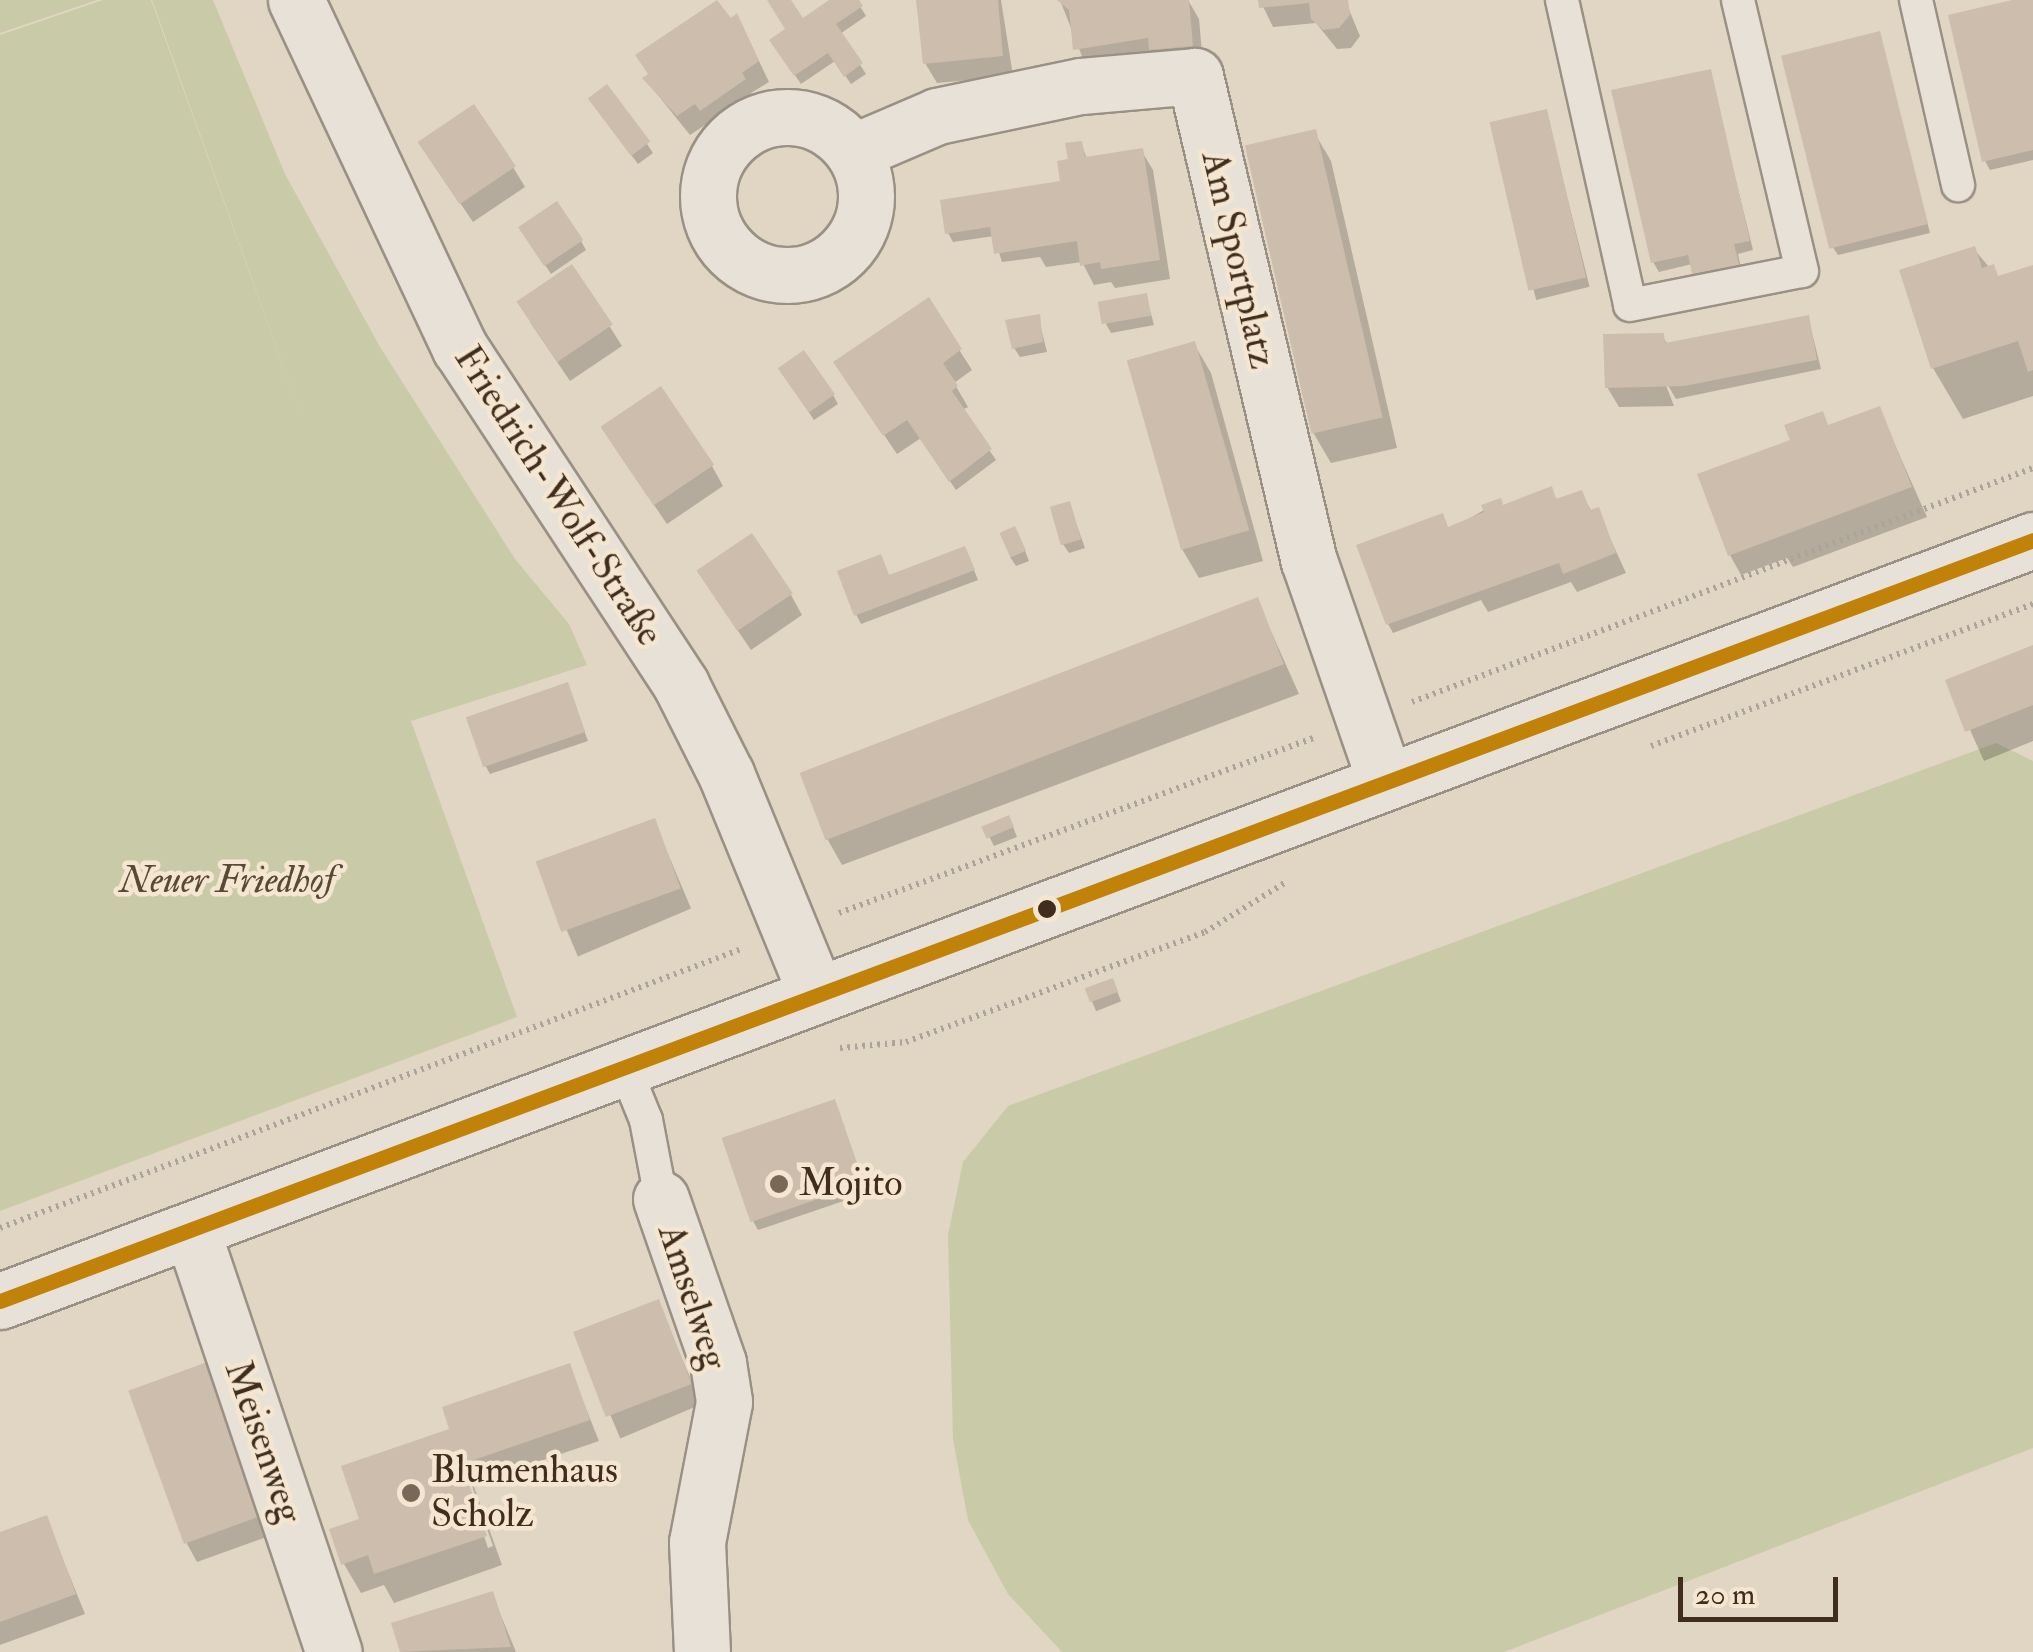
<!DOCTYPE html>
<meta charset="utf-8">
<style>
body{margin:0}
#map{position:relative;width:2033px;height:1652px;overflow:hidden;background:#e1d6c3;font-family:"IM FELL Double Pica",serif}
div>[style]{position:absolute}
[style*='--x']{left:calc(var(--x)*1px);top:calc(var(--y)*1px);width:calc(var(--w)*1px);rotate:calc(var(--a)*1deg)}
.green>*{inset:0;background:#c9caa8}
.shadow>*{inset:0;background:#0003;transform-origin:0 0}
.building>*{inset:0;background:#ccbdad;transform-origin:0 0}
.path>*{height:6px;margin-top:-3px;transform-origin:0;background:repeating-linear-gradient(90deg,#aaa49b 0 2.5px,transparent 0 7.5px)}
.roads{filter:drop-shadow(2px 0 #9a9184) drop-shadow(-2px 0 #9a9184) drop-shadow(0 2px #9a9184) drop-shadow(0 -2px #9a9184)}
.service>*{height:32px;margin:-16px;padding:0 16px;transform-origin:16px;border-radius:16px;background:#e7e1d8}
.minor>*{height:55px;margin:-27.5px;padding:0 27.5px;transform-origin:27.5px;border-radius:27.5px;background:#e7e1d8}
.minor>.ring{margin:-27.5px;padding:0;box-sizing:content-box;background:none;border:55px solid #e7e1d8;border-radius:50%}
.secondary>*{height:55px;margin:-27.5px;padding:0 27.5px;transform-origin:27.5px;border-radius:27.5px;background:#e7e1d8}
.bus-1>*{height:15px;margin:-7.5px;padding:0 7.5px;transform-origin:7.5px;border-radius:7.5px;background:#c08209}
.dots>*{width:28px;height:28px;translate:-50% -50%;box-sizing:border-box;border:5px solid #f4e6d0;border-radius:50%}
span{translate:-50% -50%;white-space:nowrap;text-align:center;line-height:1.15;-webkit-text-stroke:9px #f4e6d0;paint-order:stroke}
.street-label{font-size:38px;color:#412d1d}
.park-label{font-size:38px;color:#584a34;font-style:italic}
.poi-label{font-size:38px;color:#412d1d}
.left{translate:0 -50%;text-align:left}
.scale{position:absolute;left:1678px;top:1577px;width:160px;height:45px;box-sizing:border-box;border:5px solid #412d1d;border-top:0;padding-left:12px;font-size:30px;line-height:35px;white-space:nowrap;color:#412d1d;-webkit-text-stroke:8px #f4e6d0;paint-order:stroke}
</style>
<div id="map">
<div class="green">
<i style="clip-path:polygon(0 0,97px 0,0 33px)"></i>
<i style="clip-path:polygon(103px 0,151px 0,313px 449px,152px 0,213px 0,285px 174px,380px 347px,515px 559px,569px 624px,587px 665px,411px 721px,517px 1017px,0 1211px,0 35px)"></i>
<i style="clip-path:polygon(1996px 743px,2033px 761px,2033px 1448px,1504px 1652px,1062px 1652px,1008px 1594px,968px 1520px,953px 1439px,948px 1235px,963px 1162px,1008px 1106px)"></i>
</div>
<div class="shadow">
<i style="clip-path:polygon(772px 0,788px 0,802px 21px,833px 0,856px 0,866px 16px,840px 34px,866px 74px,851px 84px,835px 61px,801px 84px,778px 50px,788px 30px)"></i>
<i style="clip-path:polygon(919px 0,1001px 0,1013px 76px,937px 83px,925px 63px)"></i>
<i style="clip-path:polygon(1060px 0,1188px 0,1199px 19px,1203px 65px,1087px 69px)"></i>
<i style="clip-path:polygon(1260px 0,1345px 0,1360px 36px,1351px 48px,1337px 49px,1316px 23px,1273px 27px)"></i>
<i style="clip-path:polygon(2023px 0,2033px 0,2033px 160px,1990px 170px,1985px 161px)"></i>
<i style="clip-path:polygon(1878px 34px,1930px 233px,1838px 255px,1832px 246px)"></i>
<i style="clip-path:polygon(747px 36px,769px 82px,751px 93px,755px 100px,713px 129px,708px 123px,690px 135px,645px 79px)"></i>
<i style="clip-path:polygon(1709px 71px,1753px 250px,1738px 254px,1743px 277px,1692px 264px,1659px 272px,1653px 262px)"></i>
<i style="clip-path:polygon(596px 108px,647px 144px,653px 153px,638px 164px)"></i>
<i style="left:1546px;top:112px;width:180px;height:55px;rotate:76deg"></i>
<i style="clip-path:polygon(1314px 132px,1331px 161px,1397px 448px,1331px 463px,1314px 434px)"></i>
<i style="clip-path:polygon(1081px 143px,1087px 159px,1141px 150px,1153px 170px,1170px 279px,1115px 288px,1111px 282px,1094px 285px,1082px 262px,1046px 267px,1040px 257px,1002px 262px,994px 236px,953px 242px,948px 233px,1063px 183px)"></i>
<i style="clip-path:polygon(433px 163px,513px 167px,525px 187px,473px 222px)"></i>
<i style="clip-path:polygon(526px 236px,581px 241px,586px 250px,551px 274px)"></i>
<i style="clip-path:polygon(1974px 249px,1999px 279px,2033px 268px,2033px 396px,1963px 419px,1933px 368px)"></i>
<i style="clip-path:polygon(1146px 295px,1154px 325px,1111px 333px,1106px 324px)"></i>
<i style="clip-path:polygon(928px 301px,972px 370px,954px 383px,968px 407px,962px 410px,996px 460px,956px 490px,921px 438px,897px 454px,848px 382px)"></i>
<i style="clip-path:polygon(1038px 317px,1047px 352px,1020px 357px,1014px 348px)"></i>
<i style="clip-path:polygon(1808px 317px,1821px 369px,1676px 399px,1662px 375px,1674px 406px,1619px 407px,1607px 387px,1662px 336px,1668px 345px)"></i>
<i style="clip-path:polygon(530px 322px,610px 327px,622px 346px,570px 381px)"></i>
<i style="clip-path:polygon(1194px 344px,1211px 373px,1263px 561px,1199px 578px,1182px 549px,1129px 360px)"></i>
<i style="clip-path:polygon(786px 378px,833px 395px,838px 404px,814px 420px)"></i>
<i style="clip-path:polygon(1879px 409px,1927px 517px,1793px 567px,1787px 558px,1741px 575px,1730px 555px,1829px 427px)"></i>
<i style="clip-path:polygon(615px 448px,712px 466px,723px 486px,667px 524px)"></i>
<i style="clip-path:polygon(1550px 489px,1558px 501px,1581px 493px,1592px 512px,1597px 510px,1626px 573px,1577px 592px,1571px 582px,1488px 612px,1481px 600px,1393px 633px,1388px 624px,1449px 530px,1500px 501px,1503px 507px)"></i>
<i style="clip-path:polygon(1069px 504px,1085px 548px,1069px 553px,1063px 544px)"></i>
<i style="clip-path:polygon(1020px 538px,1029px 561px,1016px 566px,1010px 557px)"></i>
<i style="clip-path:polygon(969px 558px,978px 580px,861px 624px,856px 614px,890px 577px)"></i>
<i style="clip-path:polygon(711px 591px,791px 595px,802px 615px,751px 650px)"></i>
<i style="clip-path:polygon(1257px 600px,1299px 694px,842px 865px,825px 835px)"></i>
<i style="clip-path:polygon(2033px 647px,2033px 741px,1984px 761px,1948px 681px)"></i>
<i style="clip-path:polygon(567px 685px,588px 741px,490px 774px,485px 765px)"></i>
<i style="left:654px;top:821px;width:95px;height:123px;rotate:67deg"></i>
<i style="clip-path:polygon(984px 826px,1013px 827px,1017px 837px,994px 846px)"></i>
<i style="left:1117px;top:991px;width:11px;height:27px;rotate:68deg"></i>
<i style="clip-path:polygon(834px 1102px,867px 1193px,758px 1230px,753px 1221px)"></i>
<i style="left:658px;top:1302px;width:111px;height:88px;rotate:67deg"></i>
<i style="clip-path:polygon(evenodd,569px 1366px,599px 1441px,473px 1484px,502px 1565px,394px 1603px,384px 1585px,361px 1593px,344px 1564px,362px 1521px,448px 1432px,569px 1366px,458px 1460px,463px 1460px,493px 1546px,488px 1548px,458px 1460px)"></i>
<i style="clip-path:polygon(220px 1383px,275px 1534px,197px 1562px,186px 1542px)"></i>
<i style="clip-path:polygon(46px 1518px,85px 1614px,0 1645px,0 1535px)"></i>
<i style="clip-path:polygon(492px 1594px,516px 1652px,402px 1652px,394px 1624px)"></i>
</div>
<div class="building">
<i style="clip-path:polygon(717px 0,731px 18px,737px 13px,759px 61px,742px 73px,746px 79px,700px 111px,695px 104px,677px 116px,642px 78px,648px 74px,635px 55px)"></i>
<i style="clip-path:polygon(767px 0,791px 0,803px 18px,829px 0,859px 0,863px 6px,836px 24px,863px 63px,844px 77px,828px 53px,794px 76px,769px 40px,785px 29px)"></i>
<i style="clip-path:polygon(916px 0,998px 0,1003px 56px,923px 64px)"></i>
<i style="clip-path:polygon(1057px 0,1189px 0,1193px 46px,1149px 50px,1148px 38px,1073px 50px,1069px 10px)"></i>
<i style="clip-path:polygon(1258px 0,1348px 0,1350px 15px,1339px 28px,1323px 30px,1311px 19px,1309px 3px,1259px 8px)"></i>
<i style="clip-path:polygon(2012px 0,2033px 0,2033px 150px,1982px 162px,1948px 15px)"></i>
<i style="left:1880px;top:31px;width:199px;height:102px;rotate:76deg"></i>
<i style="clip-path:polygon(1711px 69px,1750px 241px,1734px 244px,1740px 268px,1693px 278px,1688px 255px,1651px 263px,1611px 90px)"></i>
<i style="left:607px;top:84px;width:72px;height:24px;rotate:53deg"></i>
<i style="left:474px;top:104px;width:75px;height:68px;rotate:56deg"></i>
<i style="left:1547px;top:109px;width:173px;height:59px;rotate:77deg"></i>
<i style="left:1316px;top:129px;width:296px;height:73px;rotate:77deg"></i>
<i style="clip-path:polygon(1082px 141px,1085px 157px,1143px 148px,1160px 260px,1101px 269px,1100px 262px,1080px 266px,1077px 241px,994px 254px,990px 227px,945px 234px,940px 200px,1060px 181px,1057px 161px,1068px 159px,1065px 143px)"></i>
<i style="left:557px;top:201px;width:47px;height:47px;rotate:56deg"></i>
<i style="clip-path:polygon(1975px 246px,1982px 268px,1994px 264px,1998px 276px,2033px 265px,2033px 370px,2028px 372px,2018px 341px,1931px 369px,1899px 270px)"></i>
<i style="left:572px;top:264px;width:73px;height:67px;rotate:56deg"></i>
<i style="left:1147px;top:293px;width:23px;height:50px;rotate:80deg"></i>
<i style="clip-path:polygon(929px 297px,962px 349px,943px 363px,958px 386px,952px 391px,992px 449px,949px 482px,907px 420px,883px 436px,833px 362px)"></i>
<i style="clip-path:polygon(1040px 314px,1043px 342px,1012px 349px,1005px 320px)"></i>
<i style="clip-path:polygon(1809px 315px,1817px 360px,1684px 386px,1605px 388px,1603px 334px,1664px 333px,1665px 343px)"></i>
<i style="left:1195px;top:341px;width:197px;height:71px;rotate:74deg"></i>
<i style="left:804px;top:350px;width:54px;height:32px;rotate:55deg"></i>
<i style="left:661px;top:386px;width:95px;height:73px;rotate:56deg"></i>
<i style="clip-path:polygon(1880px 406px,1912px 487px,1728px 556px,1697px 474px,1790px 440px,1784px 425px,1823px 411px,1828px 425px)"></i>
<i style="clip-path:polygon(1552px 486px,1556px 499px,1582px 490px,1590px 510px,1599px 507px,1616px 553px,1563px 574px,1559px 563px,1386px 625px,1356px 545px,1443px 513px,1448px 527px,1484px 512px,1481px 505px,1501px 498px,1503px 505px)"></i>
<i style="left:1070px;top:501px;width:40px;height:21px;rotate:74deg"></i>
<i style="left:1015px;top:526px;width:27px;height:17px;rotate:66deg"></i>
<i style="left:752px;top:533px;width:73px;height:67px;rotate:56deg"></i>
<i style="clip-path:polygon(965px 546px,975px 570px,854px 616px,837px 571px,881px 554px,889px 575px)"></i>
<i style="left:1258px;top:597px;width:72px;height:491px;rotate:69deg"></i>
<i style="clip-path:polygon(2033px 645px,2033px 705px,1965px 732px,1945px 680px)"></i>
<i style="left:568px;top:682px;width:53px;height:108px;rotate:71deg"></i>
<i style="left:1009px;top:815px;width:13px;height:30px;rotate:67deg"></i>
<i style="left:655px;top:818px;width:75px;height:127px;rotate:70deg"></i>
<i style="left:1113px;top:978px;width:15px;height:30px;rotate:70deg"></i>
<i style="left:835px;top:1099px;width:89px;height:120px;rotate:71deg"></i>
<i style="left:659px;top:1299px;width:91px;height:92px;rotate:69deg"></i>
<i style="left:210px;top:1361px;width:163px;height:87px;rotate:70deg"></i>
<i style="clip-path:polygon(570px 1363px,590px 1420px,462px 1464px,487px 1536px,374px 1574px,368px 1555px,341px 1565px,329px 1529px,359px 1519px,341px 1466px,449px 1429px,442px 1407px)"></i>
<i style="clip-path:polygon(47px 1515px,76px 1594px,0 1622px,0 1532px)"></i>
<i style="clip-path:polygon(493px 1591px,511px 1647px,400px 1652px,391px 1623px)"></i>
</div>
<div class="path">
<i style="--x:1412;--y:702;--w:664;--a:-20.65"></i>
<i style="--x:1651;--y:746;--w:408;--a:-20.4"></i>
<i style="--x:839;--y:913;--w:508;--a:-20.25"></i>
<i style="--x:840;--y:1048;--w:66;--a:-5.2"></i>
<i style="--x:906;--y:1042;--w:319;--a:-20.2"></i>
<i style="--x:1205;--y:932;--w:97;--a:-31.6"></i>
<i style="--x:0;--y:1228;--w:790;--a:-20.62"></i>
</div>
<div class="roads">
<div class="service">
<i style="--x:1562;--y:0;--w:312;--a:77.4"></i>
<i style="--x:1630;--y:305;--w:175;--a:-11.2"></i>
<i style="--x:1802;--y:271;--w:278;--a:-103.3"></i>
<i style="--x:1916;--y:0;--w:190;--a:77.2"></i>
<i style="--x:624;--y:1066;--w:58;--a:67.8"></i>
<i style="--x:646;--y:1120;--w:80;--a:79.2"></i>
</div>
<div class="minor">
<i style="--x:296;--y:0;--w:385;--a:64.8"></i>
<i style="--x:460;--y:348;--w:403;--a:56.7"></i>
<i style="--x:681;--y:685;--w:100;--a:63.2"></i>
<i style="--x:726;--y:774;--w:237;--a:67.7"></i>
<i class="ring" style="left:708px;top:117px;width:103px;height:103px"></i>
<i style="--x:853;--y:152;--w:91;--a:-23.2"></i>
<i style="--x:937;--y:116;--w:147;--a:-11.8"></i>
<i style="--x:1081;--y:86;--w:114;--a:-5"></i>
<i style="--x:1195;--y:76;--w:498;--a:76.8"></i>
<i style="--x:1309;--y:561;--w:233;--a:70.9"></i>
<i style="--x:661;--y:1199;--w:174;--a:70.8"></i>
<i style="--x:718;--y:1363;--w:39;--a:81"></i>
<i style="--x:724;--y:1402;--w:143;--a:100.9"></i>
<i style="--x:697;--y:1542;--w:110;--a:87.4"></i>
<i style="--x:192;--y:1231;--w:444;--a:71.4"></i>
</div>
<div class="secondary">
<i style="--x:0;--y:1301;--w:2171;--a:-20.52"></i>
</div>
</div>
<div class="bus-1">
<i style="--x:0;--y:1301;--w:2171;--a:-20.52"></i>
</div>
<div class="dots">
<i style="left:1047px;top:909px;background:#412d1d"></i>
<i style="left:779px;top:1184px;background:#796857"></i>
<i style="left:411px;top:1493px;background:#796857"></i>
</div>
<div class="street-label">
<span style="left:1238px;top:260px;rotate:77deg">Am Sportplatz</span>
<span style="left:558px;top:496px;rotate:57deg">Friedrich-Wolf-Straße</span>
<span style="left:692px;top:1297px;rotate:72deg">Amselweg</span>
<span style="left:263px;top:1442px;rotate:71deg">Meisenweg</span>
</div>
<div class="park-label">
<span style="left:227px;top:881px">Neuer Friedhof</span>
</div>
<div class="poi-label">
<span class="left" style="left:799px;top:1184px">Mojito</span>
<span class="left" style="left:431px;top:1493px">Blumenhaus<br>Scholz</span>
</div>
<div class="scale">20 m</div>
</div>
